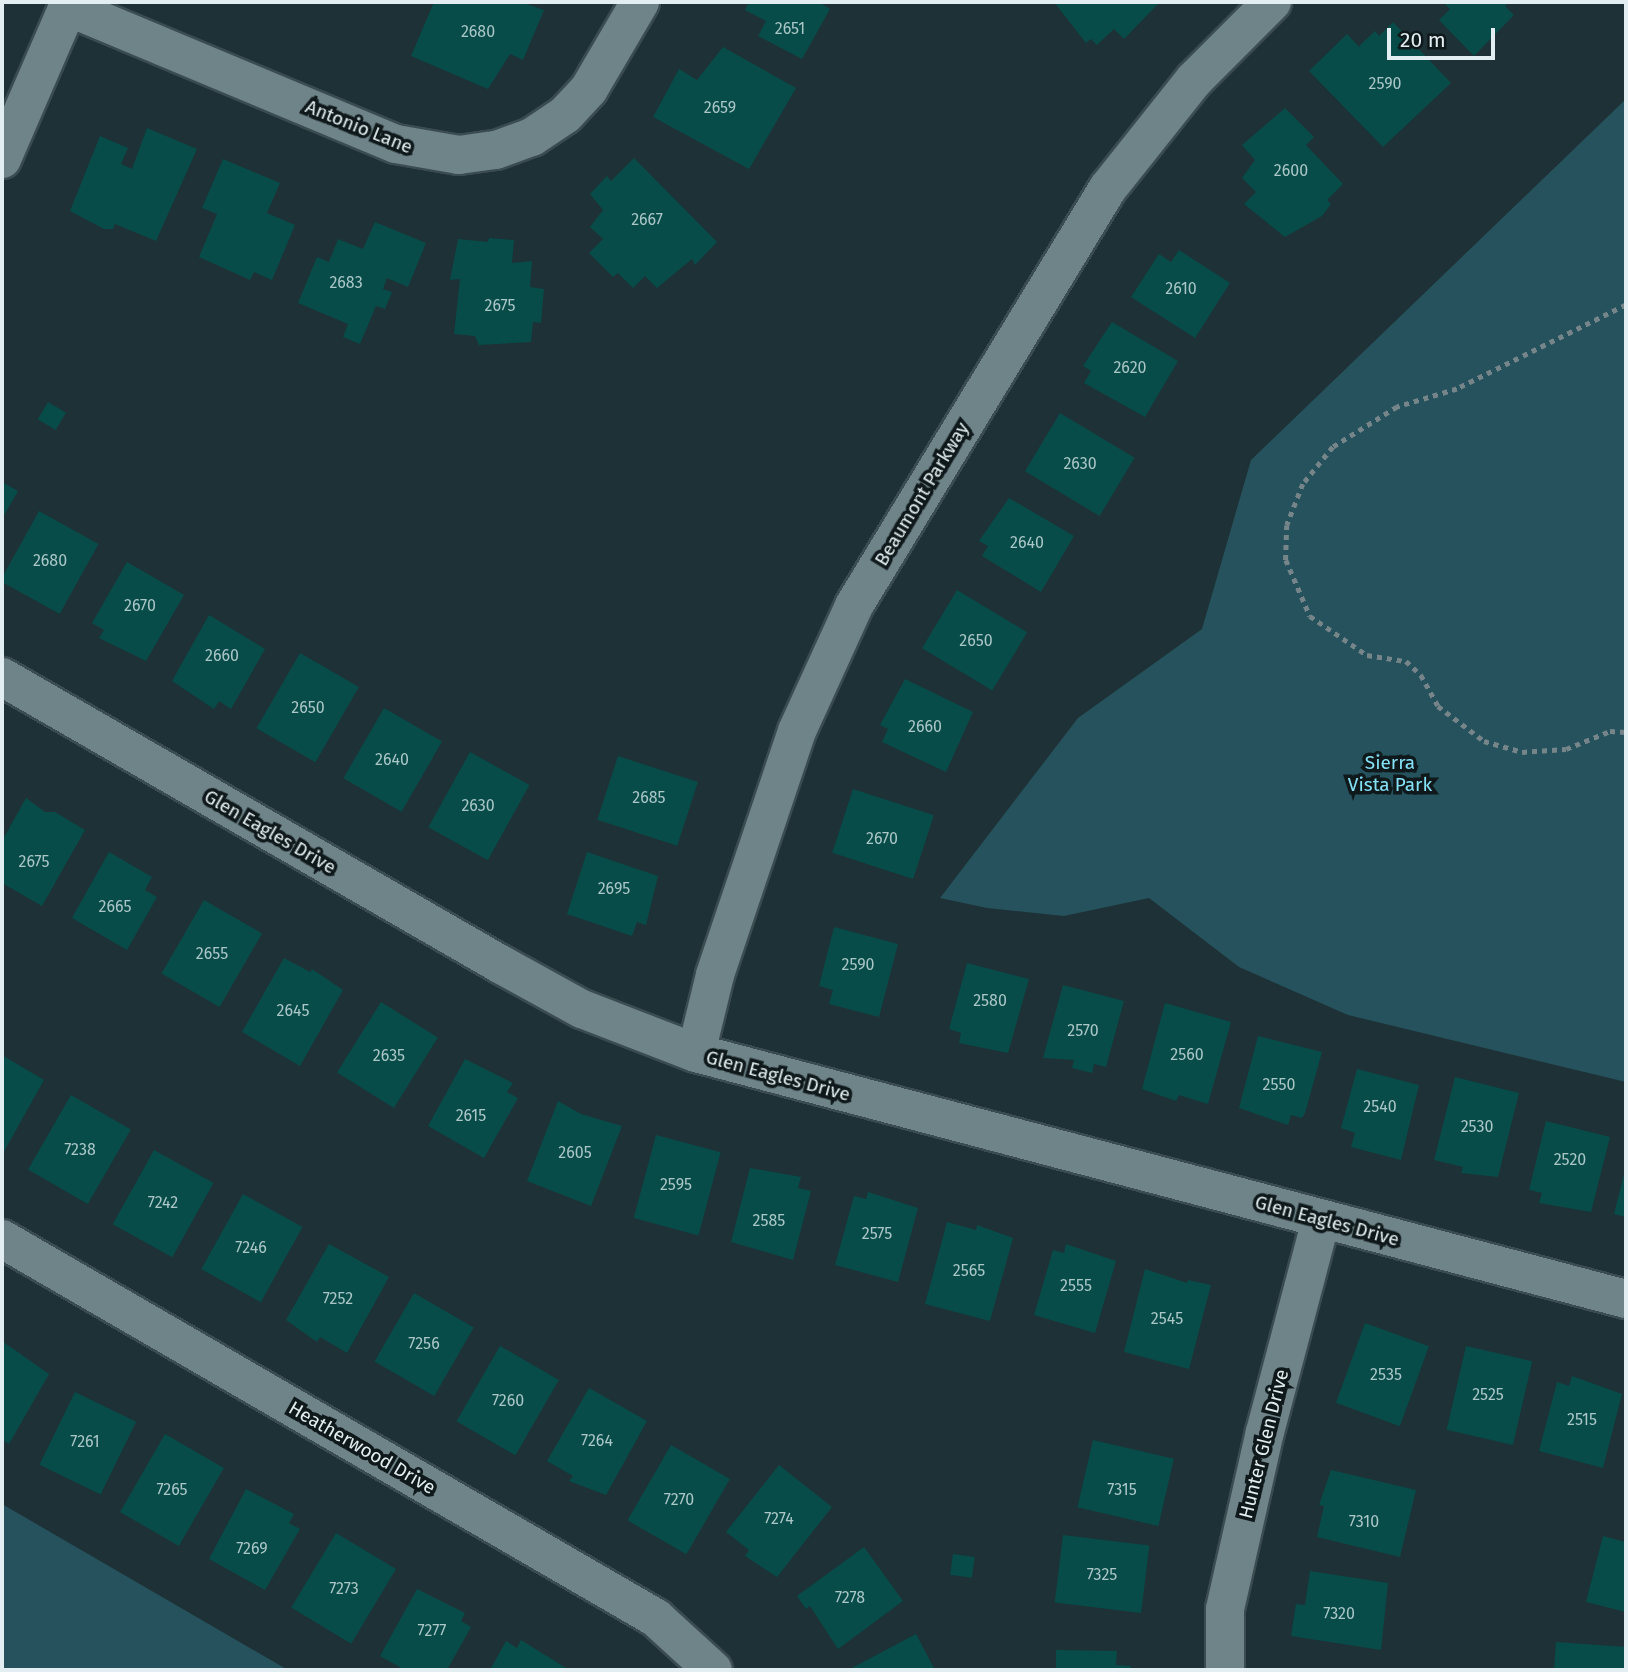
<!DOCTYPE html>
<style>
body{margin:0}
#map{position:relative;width:1628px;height:1672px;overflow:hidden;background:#1e3136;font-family:"Fira Sans",sans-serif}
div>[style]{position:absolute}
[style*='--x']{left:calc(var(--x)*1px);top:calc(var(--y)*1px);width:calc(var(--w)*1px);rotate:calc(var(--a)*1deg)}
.green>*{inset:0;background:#25525c}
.building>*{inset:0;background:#074c49;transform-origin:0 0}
.path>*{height:4.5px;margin-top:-2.25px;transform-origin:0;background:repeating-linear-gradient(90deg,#758589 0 5px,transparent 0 10px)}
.roads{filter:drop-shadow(2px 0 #3b4c50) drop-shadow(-2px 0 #3b4c50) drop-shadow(0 2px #3b4c50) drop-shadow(0 -2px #3b4c50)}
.street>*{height:38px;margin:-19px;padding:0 19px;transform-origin:19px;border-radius:19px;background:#6e8489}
.secondary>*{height:38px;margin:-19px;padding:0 19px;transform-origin:19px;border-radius:19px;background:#6e8489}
span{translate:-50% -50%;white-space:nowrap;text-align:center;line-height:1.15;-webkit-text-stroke:7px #0f181a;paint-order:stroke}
.number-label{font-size:16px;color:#abc6c7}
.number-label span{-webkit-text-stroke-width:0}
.street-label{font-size:19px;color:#e2eef1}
.park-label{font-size:19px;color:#85e1f6}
.frame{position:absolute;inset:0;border:4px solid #e2eef1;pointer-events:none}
.scale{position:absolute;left:1387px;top:28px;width:108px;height:32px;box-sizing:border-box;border:4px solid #e2eef1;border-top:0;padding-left:9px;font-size:21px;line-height:24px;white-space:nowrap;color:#e2eef1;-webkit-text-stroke:5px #0f181a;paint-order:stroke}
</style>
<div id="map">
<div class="green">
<i style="clip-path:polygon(1626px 99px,1626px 1082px,1348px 1015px,1239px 967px,1149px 898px,1064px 916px,987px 908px,940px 898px,1078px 718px,1202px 629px,1251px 460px)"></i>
<i style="clip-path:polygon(2px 1504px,288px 1670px,2px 1670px)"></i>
</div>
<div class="building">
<i style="clip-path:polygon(434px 2px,521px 2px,544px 10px,523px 60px,510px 54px,488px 89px,411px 56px)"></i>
<i style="clip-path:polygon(749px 2px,819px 2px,830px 9px,802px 59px,758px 36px,766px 21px,745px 10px)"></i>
<i style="clip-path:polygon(1054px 2px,1160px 2px,1124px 39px,1114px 29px,1097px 45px,1091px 39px,1086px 43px)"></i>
<i style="clip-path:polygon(1443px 2px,1510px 2px,1505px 6px,1514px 15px,1474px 56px,1439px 20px,1450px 9px)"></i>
<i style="clip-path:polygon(1393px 22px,1451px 83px,1383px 147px,1309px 71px,1347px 34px,1363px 51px,1359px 46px,1375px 31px,1379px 36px)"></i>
<i style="clip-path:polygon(723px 47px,796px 88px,749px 169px,653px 117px,679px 69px,697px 80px)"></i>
<i style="clip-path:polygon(1285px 108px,1314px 137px,1306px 145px,1343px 184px,1327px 200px,1331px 204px,1322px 216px,1285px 237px,1244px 204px,1256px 192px,1242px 178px,1255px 160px,1242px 145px)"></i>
<i style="clip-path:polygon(147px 128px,197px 149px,156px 241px,115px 224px,113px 229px,104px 229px,70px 211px,100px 136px,128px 148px,121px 164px,132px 169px)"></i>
<i style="clip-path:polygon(634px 158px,717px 242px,695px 265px,692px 259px,657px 288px,645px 276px,633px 288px,618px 273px,613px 277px,589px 253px,603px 239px,590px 227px,603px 210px,590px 194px,607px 176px,611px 181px)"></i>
<i style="clip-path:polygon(223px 159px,280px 183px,267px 213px,295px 225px,272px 280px,254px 272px,250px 280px,199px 257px,217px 214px,202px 208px)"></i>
<i style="clip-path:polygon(375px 222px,426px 243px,408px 287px,387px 278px,383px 289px,392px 292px,385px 309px,376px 306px,360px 344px,343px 337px,348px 324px,298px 303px,317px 257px,329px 262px,338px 239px,363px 249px)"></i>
<i style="clip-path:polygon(489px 238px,514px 240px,512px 263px,532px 261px,530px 287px,544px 289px,541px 323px,533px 322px,531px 342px,479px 345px,475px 336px,454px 334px,460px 279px,450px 280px,458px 239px,488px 242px)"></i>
<i style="clip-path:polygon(1179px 250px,1230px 283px,1195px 338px,1131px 297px,1159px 254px,1171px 262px)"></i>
<i style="clip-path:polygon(1112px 322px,1178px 361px,1145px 417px,1084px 383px,1091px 371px,1083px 366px)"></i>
<i style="left:48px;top:402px;width:21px;height:20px;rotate:31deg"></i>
<i style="left:1060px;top:413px;width:87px;height:68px;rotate:31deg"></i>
<i style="clip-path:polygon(2px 482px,18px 491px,2px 519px)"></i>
<i style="clip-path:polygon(1009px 498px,1074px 536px,1041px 592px,982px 556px,988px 546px,979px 541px)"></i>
<i style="left:39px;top:511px;width:68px;height:80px;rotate:29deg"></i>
<i style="clip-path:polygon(127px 562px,184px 595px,146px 661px,99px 638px,104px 630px,92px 623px)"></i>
<i style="left:957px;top:590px;width:82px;height:68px;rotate:31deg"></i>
<i style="clip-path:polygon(209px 615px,265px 649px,231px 709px,219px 701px,214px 709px,172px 681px)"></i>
<i style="left:300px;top:653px;width:68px;height:87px;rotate:30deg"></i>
<i style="clip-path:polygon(905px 679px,973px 712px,946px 772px,882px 742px,888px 729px,880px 725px)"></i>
<i style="left:384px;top:708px;width:67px;height:81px;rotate:30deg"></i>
<i style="left:470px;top:752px;width:68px;height:86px;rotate:29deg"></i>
<i style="left:618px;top:756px;width:84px;height:67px;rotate:18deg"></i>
<i style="left:853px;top:789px;width:85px;height:67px;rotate:18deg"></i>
<i style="clip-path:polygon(26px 798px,45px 812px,55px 812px,85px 830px,42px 906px,2px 883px,2px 841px)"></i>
<i style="clip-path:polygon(109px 852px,152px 877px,145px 890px,157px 897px,127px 950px,72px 918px)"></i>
<i style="clip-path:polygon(587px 852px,658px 876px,646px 925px,637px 922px,632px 936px,567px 914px)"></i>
<i style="left:204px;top:900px;width:67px;height:85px;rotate:30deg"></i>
<i style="clip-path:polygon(834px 927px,898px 944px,879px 1017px,829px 1004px,833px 990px,819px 986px)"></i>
<i style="clip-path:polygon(284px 958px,310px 972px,312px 969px,343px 990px,300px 1066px,242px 1032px)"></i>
<i style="clip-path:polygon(967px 963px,1029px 979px,1008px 1053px,959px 1043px,961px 1033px,949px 1029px)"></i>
<i style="clip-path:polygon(1063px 985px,1124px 1001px,1106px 1067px,1094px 1064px,1092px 1073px,1072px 1068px,1074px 1060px,1043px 1058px)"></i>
<i style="left:381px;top:1002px;width:67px;height:83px;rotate:32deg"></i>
<i style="clip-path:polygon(1165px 1003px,1231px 1022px,1208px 1104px,1179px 1095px,1176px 1101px,1142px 1089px)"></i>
<i style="clip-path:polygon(1258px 1036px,1322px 1052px,1305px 1113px,1302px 1118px,1291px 1115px,1288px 1125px,1239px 1108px)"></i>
<i style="clip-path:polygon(2px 1055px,44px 1080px,2px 1155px)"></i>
<i style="clip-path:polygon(465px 1059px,513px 1083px,507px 1092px,518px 1098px,484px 1158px,428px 1126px)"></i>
<i style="clip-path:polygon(1357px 1069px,1419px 1085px,1401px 1160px,1351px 1147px,1355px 1133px,1341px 1128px)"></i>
<i style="clip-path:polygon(1455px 1077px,1519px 1093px,1498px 1177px,1461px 1173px,1463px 1167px,1434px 1160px)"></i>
<i style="left:71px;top:1095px;width:69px;height:86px;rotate:30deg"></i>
<i style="clip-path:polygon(558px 1101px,581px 1114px,622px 1126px,591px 1206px,527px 1181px)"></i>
<i style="clip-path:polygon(1546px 1121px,1610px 1137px,1591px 1212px,1539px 1203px,1542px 1193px,1529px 1190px)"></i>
<i style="left:656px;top:1135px;width:67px;height:86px;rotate:15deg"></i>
<i style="left:154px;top:1150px;width:68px;height:85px;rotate:29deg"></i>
<i style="clip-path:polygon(1626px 1166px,1626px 1217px,1614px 1214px)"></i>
<i style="clip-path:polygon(750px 1168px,801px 1177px,798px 1188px,811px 1191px,793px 1260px,731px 1242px)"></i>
<i style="clip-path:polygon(868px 1192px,918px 1208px,898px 1282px,835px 1265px,854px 1196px,866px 1199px)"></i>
<i style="left:243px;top:1194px;width:68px;height:86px;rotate:29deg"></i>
<i style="clip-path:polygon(947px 1222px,976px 1230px,977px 1225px,1013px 1238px,990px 1321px,925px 1304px)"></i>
<i style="clip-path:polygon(329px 1244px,389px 1277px,347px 1353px,320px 1337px,317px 1342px,286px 1320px)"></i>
<i style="clip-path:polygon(1066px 1244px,1116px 1261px,1095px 1333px,1034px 1315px,1053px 1250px,1064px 1253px)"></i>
<i style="clip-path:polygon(1145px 1269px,1187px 1283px,1188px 1280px,1211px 1285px,1189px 1369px,1124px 1352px)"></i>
<i style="left:414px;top:1293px;width:69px;height:79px;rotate:30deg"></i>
<i style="left:1365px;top:1323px;width:68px;height:85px;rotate:20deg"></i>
<i style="clip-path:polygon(2px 1341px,49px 1374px,9px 1444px,2px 1440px)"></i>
<i style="left:500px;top:1346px;width:68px;height:87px;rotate:30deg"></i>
<i style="left:1466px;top:1346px;width:68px;height:86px;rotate:13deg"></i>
<i style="clip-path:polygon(1572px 1376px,1622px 1394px,1603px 1468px,1539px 1451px,1557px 1382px,1569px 1386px)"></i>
<i style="clip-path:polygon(589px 1388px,647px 1421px,606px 1495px,569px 1481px,573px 1476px,547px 1461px)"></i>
<i style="left:75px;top:1392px;width:68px;height:81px;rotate:26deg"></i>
<i style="left:165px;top:1434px;width:68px;height:90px;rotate:30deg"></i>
<i style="left:1093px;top:1440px;width:83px;height:69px;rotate:13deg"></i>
<i style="left:671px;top:1445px;width:68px;height:87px;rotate:30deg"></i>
<i style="clip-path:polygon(779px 1465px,832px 1507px,777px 1577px,745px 1556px,749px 1550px,726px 1532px)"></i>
<i style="clip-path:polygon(1331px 1470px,1416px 1490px,1400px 1557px,1317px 1537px,1324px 1506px,1319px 1505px)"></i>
<i style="clip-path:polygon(246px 1489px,294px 1514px,289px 1523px,300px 1529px,265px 1590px,209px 1559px)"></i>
<i style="left:336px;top:1533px;width:70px;height:87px;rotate:31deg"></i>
<i style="left:1063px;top:1535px;width:87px;height:68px;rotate:7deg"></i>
<i style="clip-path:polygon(1603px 1536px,1626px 1542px,1626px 1612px,1586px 1602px)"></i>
<i style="clip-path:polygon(864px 1547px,903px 1601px,838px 1649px,810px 1606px,806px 1609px,797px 1596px)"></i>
<i style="left:953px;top:1554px;width:22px;height:21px;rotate:8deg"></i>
<i style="clip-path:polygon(1310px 1571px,1388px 1583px,1381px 1650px,1291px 1636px,1296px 1604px,1305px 1605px)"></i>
<i style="clip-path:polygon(417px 1589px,465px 1613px,461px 1621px,471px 1627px,447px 1670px,405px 1670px,380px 1656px)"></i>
<i style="clip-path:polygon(916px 1634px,935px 1670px,848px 1670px)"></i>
<i style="clip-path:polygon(521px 1640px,566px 1668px,564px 1670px,490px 1670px,506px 1641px,517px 1648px)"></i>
<i style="clip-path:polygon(1556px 1642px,1626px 1647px,1626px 1670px,1554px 1670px)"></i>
<i style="clip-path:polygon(1056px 1650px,1117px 1651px,1116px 1665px,1131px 1666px,1131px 1670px,1056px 1670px)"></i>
</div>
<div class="path">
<i style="--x:1626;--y:305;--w:189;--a:153.6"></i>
<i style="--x:1457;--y:389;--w:63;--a:163.3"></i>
<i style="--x:1397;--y:407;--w:75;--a:148"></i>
<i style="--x:1333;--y:447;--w:48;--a:129"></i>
<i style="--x:1303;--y:484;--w:44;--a:111.3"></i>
<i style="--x:1287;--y:525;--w:35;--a:92"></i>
<i style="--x:1286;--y:560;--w:61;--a:66.8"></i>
<i style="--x:1310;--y:616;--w:69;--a:34.4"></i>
<i style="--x:1367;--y:655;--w:39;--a:9"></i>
<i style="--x:1406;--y:661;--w:21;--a:43"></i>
<i style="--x:1421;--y:675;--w:35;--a:61"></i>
<i style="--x:1438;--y:706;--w:58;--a:37.3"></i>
<i style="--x:1484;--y:741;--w:40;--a:16"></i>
<i style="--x:1522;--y:752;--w:44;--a:-3.9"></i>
<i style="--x:1566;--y:749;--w:48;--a:-22.2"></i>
<i style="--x:1610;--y:731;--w:16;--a:4"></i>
</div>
<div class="roads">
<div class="street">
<i style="--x:68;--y:7;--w:355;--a:22.7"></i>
<i style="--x:396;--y:144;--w:64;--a:9.9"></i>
<i style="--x:459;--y:155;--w:37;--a:-8"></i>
<i style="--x:496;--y:150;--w:38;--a:-20"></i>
<i style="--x:532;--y:137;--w:40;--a:-34"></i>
<i style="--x:565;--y:115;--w:35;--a:-47"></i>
<i style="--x:589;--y:89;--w:101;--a:-59.6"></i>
<i style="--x:2;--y:159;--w:171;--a:-66.6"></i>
<i style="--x:2;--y:677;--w:575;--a:29.96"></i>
<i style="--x:500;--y:964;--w:94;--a:28.8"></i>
<i style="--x:582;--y:1009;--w:122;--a:21.1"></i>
<i style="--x:2;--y:1239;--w:756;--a:30.09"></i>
<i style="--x:656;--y:1618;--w:77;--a:42.4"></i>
<i style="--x:1225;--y:1670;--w:61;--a:-90"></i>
<i style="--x:1225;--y:1609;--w:181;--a:-77.3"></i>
<i style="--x:1265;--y:1432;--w:219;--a:-75.2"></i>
</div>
<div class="secondary">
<i style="--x:1272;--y:2;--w:110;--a:135"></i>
<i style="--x:1194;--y:80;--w:138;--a:128.5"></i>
<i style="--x:1108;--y:188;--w:489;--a:121.3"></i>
<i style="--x:854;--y:606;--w:137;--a:114.5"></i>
<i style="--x:797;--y:731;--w:257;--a:108.6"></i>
<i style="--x:715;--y:975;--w:80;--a:103.7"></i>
<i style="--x:696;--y:1053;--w:962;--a:14.82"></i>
</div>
</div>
<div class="number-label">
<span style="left:790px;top:29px">2651</span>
<span style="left:478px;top:32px">2680</span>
<span style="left:1385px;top:84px">2590</span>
<span style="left:720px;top:108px">2659</span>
<span style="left:1291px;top:171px">2600</span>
<span style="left:647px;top:220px">2667</span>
<span style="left:346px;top:283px">2683</span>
<span style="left:1181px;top:289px">2610</span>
<span style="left:500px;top:306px">2675</span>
<span style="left:1130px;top:368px">2620</span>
<span style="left:1080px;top:464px">2630</span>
<span style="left:1027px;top:543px">2640</span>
<span style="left:50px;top:561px">2680</span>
<span style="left:140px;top:606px">2670</span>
<span style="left:976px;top:641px">2650</span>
<span style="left:222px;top:656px">2660</span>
<span style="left:308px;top:708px">2650</span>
<span style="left:925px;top:727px">2660</span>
<span style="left:392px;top:760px">2640</span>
<span style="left:649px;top:798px">2685</span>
<span style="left:478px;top:806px">2630</span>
<span style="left:882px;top:839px">2670</span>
<span style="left:34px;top:862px">2675</span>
<span style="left:614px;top:889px">2695</span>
<span style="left:115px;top:907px">2665</span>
<span style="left:212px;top:954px">2655</span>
<span style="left:858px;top:965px">2590</span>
<span style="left:990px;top:1001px">2580</span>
<span style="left:293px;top:1011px">2645</span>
<span style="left:1083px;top:1031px">2570</span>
<span style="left:1187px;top:1055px">2560</span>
<span style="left:389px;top:1056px">2635</span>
<span style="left:1279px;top:1085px">2550</span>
<span style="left:1380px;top:1107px">2540</span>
<span style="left:471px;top:1116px">2615</span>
<span style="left:1477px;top:1127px">2530</span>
<span style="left:80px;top:1150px">7238</span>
<span style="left:575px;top:1153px">2605</span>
<span style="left:1570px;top:1160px">2520</span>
<span style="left:676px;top:1185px">2595</span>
<span style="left:163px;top:1203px">7242</span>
<span style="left:769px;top:1221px">2585</span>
<span style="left:877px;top:1234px">2575</span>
<span style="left:251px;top:1248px">7246</span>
<span style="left:969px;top:1271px">2565</span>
<span style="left:1076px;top:1286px">2555</span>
<span style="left:338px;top:1299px">7252</span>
<span style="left:1167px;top:1319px">2545</span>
<span style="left:424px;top:1344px">7256</span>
<span style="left:1386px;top:1375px">2535</span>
<span style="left:1488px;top:1395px">2525</span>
<span style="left:508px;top:1401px">7260</span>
<span style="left:1582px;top:1420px">2515</span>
<span style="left:597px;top:1441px">7264</span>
<span style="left:85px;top:1442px">7261</span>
<span style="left:172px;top:1490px">7265</span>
<span style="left:1122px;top:1490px">7315</span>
<span style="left:679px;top:1500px">7270</span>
<span style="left:779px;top:1519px">7274</span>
<span style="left:1364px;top:1522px">7310</span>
<span style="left:252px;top:1549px">7269</span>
<span style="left:1102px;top:1575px">7325</span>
<span style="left:344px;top:1589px">7273</span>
<span style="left:850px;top:1598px">7278</span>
<span style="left:1339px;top:1614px">7320</span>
<span style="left:432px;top:1631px">7277</span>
</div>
<div class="street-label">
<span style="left:359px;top:127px;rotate:22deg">Antonio Lane</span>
<span style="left:922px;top:494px;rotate:-59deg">Beaumont Parkway</span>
<span style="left:270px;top:832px;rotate:30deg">Glen Eagles Drive</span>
<span style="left:778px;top:1076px;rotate:15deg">Glen Eagles Drive</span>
<span style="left:1327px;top:1221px;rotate:15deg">Glen Eagles Drive</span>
<span style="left:1264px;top:1444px;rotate:-76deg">Hunter Glen Drive</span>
<span style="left:362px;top:1448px;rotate:30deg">Heatherwood Drive</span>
</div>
<div class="park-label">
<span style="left:1390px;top:774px">Sierra<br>Vista Park</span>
</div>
<div class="frame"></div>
<div class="scale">20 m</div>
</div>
